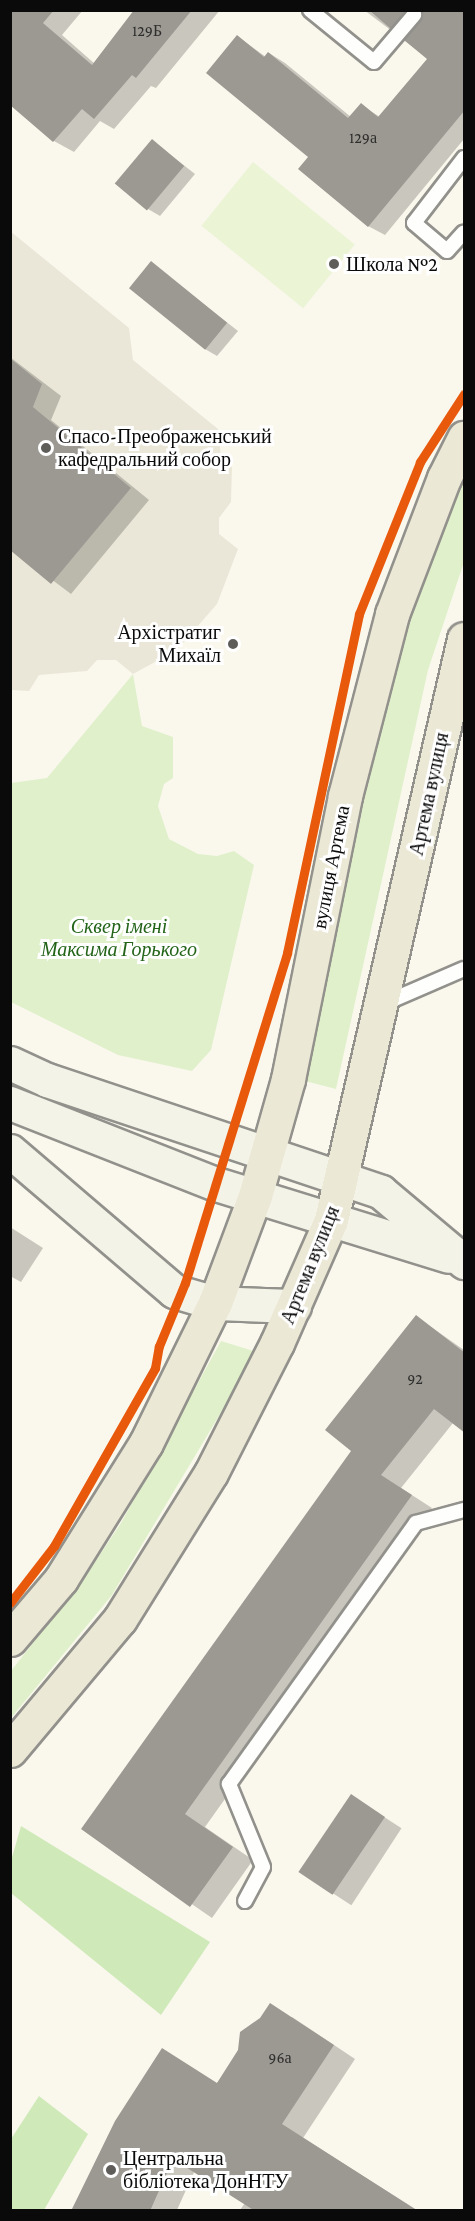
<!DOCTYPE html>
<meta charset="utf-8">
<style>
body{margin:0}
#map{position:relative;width:475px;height:2221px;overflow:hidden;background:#faf8ed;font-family:"Crimson Pro",serif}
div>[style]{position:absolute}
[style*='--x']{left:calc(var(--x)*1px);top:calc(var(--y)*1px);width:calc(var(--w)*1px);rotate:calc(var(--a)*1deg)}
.green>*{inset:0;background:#e0f0cb}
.forest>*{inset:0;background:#cfe9b9}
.pitch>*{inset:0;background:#ebf4d5;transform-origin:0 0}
.plaza>*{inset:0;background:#eae7d8}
.shadow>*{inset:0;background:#0003;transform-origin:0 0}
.building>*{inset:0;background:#9c9993;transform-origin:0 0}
.roads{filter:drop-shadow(2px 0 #92918c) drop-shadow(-2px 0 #92918c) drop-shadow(0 2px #92918c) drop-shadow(0 -2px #92918c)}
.lane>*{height:14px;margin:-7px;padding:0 7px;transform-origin:7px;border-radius:7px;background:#fefefc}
.secondary>*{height:33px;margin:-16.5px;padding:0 16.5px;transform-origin:16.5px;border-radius:16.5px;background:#f4f3e7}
.primary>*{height:33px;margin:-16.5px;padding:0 16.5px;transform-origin:16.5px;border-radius:16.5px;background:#ece8d6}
.cycleway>*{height:9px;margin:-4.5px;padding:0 4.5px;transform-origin:4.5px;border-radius:4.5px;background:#e8590c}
.dots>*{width:16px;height:16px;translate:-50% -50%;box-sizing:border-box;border:3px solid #fff;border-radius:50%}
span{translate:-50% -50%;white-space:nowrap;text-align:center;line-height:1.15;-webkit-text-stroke:6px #fff;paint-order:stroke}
.number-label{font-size:16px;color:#2e2e2c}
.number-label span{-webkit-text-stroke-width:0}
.poi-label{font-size:20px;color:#0a0a0a}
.left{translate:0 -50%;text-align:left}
.right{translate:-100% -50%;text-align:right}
.street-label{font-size:20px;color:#0a0a0a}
.park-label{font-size:20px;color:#236419;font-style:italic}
.frame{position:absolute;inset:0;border:12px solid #0a0a0a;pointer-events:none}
</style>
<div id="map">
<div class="green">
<i style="clip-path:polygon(464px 473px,464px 562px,428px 670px,336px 1089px,305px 1081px,384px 706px,420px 580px)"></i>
<i style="clip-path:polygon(133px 674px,142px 726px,173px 737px,173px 778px,164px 784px,158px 806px,169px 839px,198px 854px,217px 856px,234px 851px,254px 865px,211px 1050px,192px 1071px,118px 1055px,11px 1002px,11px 783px,47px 778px)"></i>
<i style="clip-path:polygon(221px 1341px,257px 1352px,112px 1595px,11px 1718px,11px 1671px,87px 1574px,121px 1523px)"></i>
</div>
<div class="forest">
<i style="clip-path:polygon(21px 1826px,210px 1942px,161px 2015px,11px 1893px,11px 1861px)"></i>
<i style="clip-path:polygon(39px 2096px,88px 2134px,44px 2210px,11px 2210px,11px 2139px)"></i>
</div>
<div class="pitch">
<i style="left:253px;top:162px;width:131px;height:82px;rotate:39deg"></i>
</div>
<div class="plaza">
<i style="clip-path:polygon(10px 231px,129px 328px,133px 360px,218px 429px,221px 457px,232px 466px,231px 502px,219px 518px,219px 534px,238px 549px,217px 604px,177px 650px,133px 674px,116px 660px,97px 660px,87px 671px,39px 675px,29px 691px,11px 690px,11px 550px,51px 584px,131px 488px,33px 407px,42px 384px,11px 358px)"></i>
</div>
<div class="shadow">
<i style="clip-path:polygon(10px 10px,83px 10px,62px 35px,95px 64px,136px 10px,220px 10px,156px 88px,151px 86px,114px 129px,100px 121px,74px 152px,54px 141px)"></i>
<i style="clip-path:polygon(364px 10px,464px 10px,464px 139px,385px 235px,368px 226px,310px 157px,238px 37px,266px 57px,269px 53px,285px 63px,351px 117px,361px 105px,380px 117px,429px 59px)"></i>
<i style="clip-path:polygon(153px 141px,195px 174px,160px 216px,148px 209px)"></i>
<i style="clip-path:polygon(151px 263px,238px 331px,217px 356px,205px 349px)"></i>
<i style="clip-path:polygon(10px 357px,61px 396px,51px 420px,149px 500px,71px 594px,10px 548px)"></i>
<i style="clip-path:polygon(10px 1227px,43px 1248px,21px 1282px,10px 1276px)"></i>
<i style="clip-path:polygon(417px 1317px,464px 1350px,464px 1432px,453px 1423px,401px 1488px,432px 1508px,205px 1827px,253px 1860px,212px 1918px,83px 1829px,353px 1450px)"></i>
<i style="left:352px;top:1796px;width:59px;height:92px;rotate:33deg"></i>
<i style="clip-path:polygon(292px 2017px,355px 2059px,303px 2138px,417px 2210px,240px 2210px,245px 2203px,195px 2170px,177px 2210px,72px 2210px)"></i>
</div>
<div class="building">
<i style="clip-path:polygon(10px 10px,54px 10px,43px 23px,92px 65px,134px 10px,192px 10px,136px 78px,132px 75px,94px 119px,82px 109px,53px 142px,10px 105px)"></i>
<i style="clip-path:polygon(369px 10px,406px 10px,391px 29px)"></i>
<i style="clip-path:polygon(422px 10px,465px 10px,465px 110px,368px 227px,298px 169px,308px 157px,206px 73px,237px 35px,264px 57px,268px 52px,348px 118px,361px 103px,378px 117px,427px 59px,404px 40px,421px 20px)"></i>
<i style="left:152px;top:139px;width:42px;height:58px;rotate:40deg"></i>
<i style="left:151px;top:261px;width:98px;height:35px;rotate:39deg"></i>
<i style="clip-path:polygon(10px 358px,42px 384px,33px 407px,131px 488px,51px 584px,10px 550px)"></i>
<i style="clip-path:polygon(416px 1315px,465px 1353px,465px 1433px,434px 1409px,381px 1475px,412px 1495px,185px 1814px,233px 1847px,190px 1907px,81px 1829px,351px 1451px,325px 1430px)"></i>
<i style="left:351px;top:1794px;width:41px;height:94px;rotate:34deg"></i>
<i style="clip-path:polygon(270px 2003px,334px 2045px,282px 2124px,418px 2211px,255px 2211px,173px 2159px,150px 2211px,71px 2211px,115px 2121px,162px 2048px,217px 2083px,238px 2050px,240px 2032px,260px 2018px)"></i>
</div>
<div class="roads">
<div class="lane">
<i style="--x:310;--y:10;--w:82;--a:39.1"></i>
<i style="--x:374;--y:62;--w:62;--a:-49.6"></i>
<i style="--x:464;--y:158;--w:82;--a:127.6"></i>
<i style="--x:414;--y:223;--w:43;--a:40.3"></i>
<i style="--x:447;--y:251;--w:25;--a:-48"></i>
<i style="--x:383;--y:1004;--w:88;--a:-23.4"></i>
<i style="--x:245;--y:1901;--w:38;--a:-62"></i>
<i style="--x:263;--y:1867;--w:90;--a:-112.3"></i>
<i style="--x:229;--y:1784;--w:321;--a:-54.4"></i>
<i style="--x:416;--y:1523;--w:50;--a:-15.2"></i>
</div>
<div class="secondary">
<i style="--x:10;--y:1063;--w:41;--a:24.7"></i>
<i style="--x:47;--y:1080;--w:352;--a:18.5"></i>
<i style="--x:381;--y:1192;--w:109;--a:40.1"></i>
<i style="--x:10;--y:1103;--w:221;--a:21.5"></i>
<i style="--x:216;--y:1184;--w:243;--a:17.2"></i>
<i style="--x:10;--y:1151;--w:216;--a:40.5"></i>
<i style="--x:174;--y:1291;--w:43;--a:16.3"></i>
<i style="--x:215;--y:1303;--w:79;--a:2.2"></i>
</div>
<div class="primary">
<i style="--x:10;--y:1639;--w:79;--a:-49.6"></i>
<i style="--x:61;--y:1579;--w:160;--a:-58"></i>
<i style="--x:146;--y:1443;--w:156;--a:-63.8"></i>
<i style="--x:215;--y:1303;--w:114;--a:-69.5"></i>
<i style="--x:255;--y:1196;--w:122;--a:-74.2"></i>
<i style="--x:288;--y:1079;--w:289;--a:-78.6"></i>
<i style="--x:345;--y:796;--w:188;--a:-75.5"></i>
<i style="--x:392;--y:614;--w:146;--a:-69.1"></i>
<i style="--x:444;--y:478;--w:45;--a:-63.4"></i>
<i style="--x:10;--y:1750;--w:171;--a:-50"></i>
<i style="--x:120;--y:1619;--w:172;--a:-58.1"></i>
<i style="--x:211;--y:1473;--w:146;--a:-63.1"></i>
<i style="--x:277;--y:1343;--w:134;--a:-66.3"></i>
<i style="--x:331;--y:1220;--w:596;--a:-77.11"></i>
</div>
</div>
<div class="cycleway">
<i style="--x:10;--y:1603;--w:72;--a:-52.3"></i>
<i style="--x:54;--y:1546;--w:205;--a:-60.4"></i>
<i style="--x:155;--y:1368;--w:22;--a:-80"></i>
<i style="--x:159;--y:1346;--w:68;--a:-67.6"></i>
<i style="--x:185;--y:1283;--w:345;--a:-72.8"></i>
<i style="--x:287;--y:953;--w:347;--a:-78"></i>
<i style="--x:359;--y:614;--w:164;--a:-68.1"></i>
<i style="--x:420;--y:462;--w:81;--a:-57.1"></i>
</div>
<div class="dots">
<i style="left:334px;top:264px;background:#5e5d59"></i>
<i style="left:46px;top:448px;background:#5e5d59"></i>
<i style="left:233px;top:644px;background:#5e5d59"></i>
<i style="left:111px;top:2170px;background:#5e5d59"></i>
</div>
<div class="number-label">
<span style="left:147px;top:31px">129Б</span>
<span style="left:363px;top:138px">129а</span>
<span style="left:415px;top:1379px">92</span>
<span style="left:280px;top:2058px">96а</span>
</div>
<div class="poi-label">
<span class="left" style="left:346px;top:264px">Школа №2</span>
<span class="left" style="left:58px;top:448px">Спасо-Преображенський<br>кафедральний собор</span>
<span class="right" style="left:221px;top:644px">Архістратиг<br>Михаїл</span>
<span class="left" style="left:123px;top:2170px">Центральна<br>бібліотека ДонНТУ</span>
</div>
<div class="street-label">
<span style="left:429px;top:794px;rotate:-78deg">Артема вулиця</span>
<span style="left:331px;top:867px;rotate:-79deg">вулиця Артема</span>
<span style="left:310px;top:1265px;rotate:-68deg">Артема вулиця</span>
</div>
<div class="park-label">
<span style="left:119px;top:938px">Сквер імені<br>Максима Горького</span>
</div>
<div class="frame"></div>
</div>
